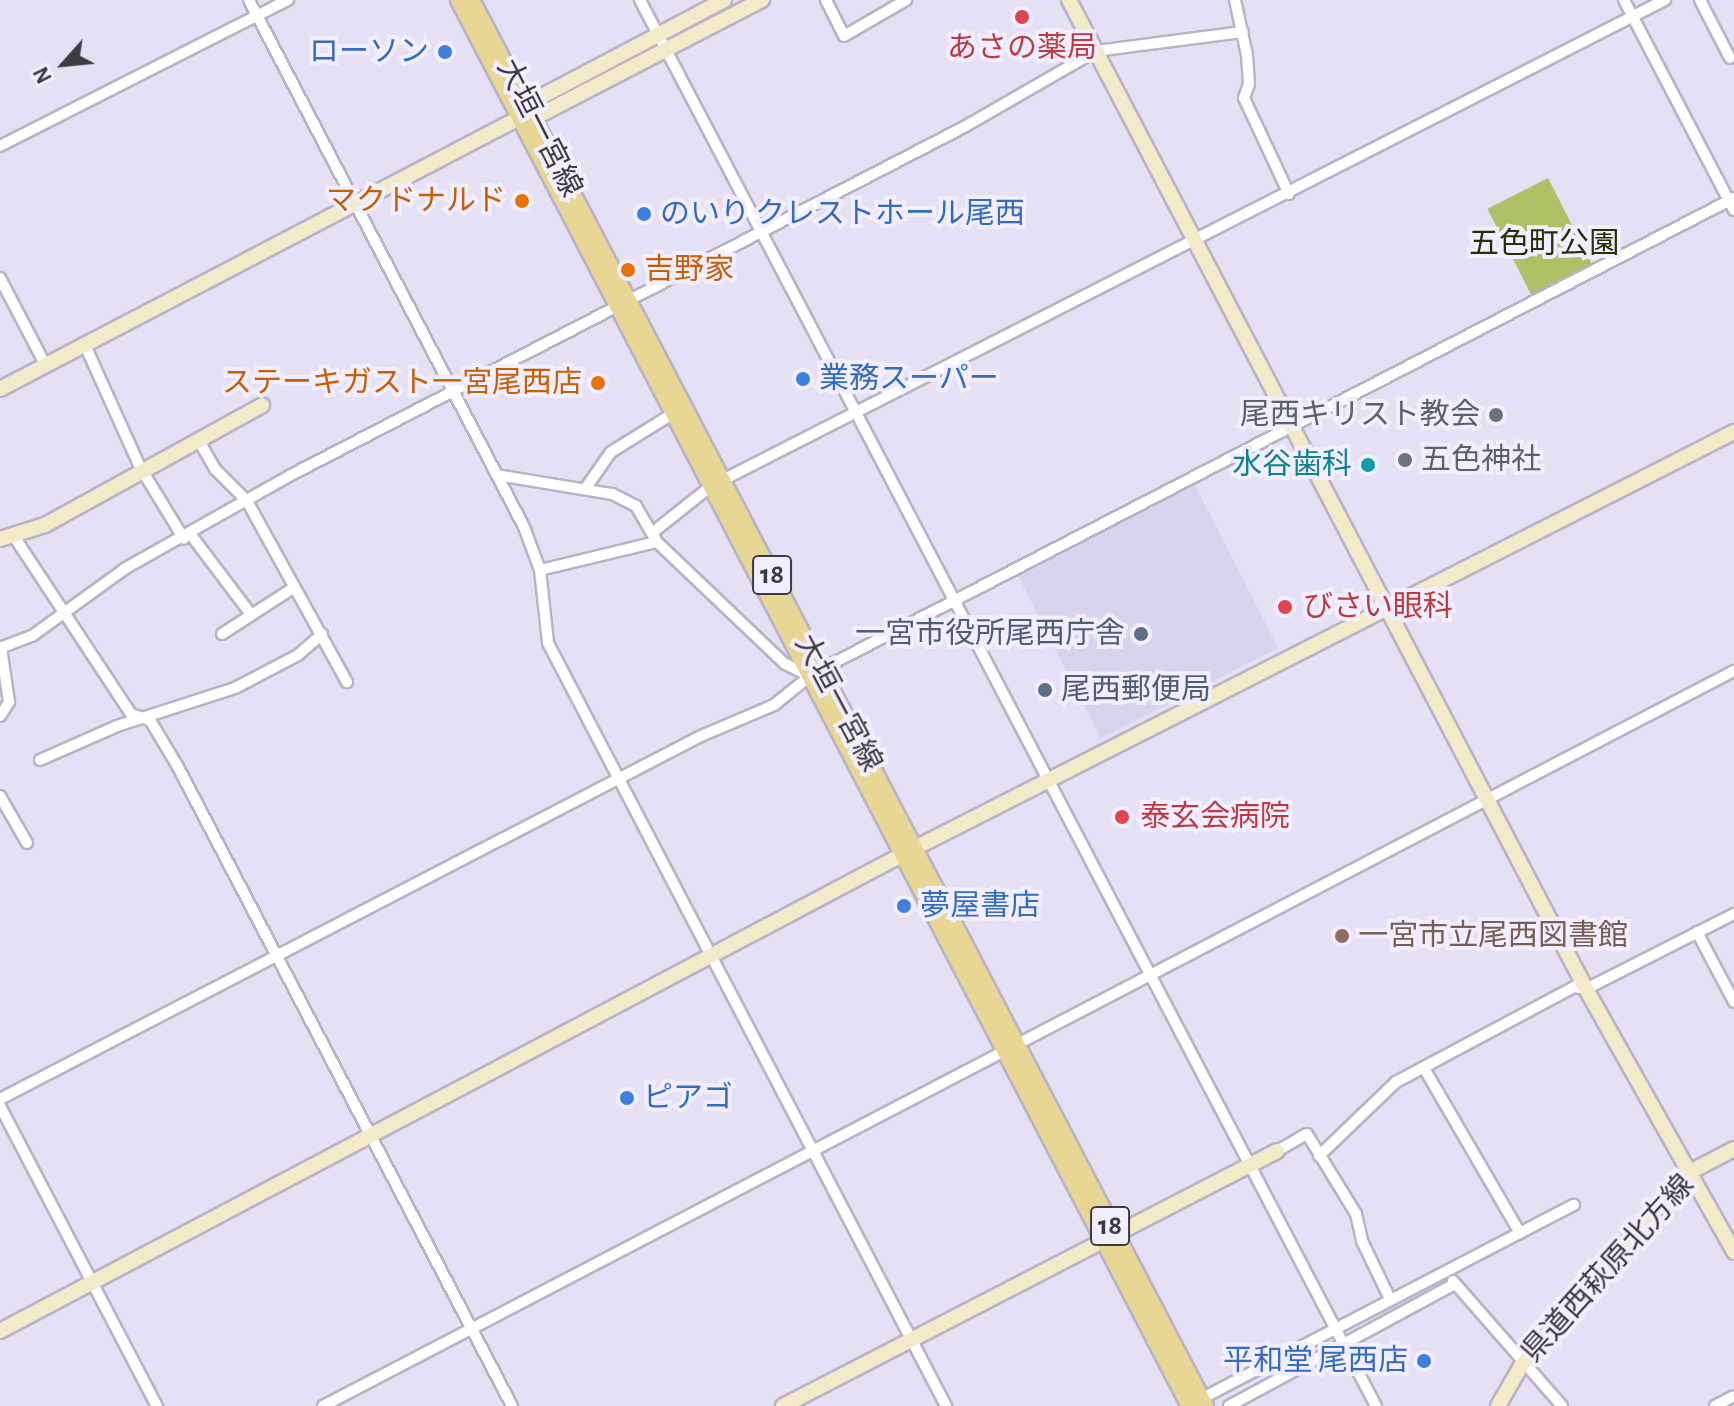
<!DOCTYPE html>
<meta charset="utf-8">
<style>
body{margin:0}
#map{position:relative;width:1734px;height:1406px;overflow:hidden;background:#e5e0f3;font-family:"Alegreya Sans","Noto Sans JP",sans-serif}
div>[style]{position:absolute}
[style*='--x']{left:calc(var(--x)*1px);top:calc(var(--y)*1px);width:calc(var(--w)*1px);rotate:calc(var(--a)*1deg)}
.built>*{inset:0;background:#dad3ee;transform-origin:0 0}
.green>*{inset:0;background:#aec167;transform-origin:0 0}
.roads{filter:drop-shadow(2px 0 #b8b3c6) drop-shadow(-2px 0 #b8b3c6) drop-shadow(0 2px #b8b3c6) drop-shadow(0 -2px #b8b3c6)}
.street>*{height:10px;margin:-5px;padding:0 5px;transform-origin:5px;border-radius:5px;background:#fff}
.secondary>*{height:14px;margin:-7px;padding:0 7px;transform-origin:7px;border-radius:7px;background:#f3eac9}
.primary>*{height:16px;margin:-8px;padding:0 8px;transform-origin:8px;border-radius:8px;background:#e7d694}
.dots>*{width:22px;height:22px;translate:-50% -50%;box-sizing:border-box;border:4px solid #f2eefe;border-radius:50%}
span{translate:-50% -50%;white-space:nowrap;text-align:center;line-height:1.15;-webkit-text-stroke:8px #f2eefe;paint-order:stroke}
.shield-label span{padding:2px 6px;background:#f2eefe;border:2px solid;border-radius:6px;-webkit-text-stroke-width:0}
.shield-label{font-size:28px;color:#3d3b42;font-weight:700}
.health-label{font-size:30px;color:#be3a42}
.left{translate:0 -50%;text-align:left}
.shop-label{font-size:30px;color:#366cbe}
.right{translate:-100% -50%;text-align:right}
.street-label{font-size:30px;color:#3d3b42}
.food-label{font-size:30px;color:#c56008}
.park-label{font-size:30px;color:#282f05}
.worship-label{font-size:30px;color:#5b616d}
.culture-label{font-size:30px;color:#0d838f}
.service-label{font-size:30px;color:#4e5e75}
.education-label{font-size:30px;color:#785e54}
.north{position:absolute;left:24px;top:24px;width:80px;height:80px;-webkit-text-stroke:6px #f2eefe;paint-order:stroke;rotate:243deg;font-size:22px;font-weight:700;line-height:32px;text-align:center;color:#3d3b42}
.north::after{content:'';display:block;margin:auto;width:28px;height:36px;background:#3d3b42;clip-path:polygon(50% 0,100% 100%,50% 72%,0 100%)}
</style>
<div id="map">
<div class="built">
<i style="left:1194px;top:483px;width:185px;height:199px;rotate:63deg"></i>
</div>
<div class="green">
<i style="left:1548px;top:178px;width:96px;height:68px;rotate:63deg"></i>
</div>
<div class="roads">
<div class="street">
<i style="--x:249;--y:0;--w:594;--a:62.44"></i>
<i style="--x:524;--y:527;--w:46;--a:69.6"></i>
<i style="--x:540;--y:570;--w:73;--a:83.7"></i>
<i style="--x:548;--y:643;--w:861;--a:62.45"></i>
<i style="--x:640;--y:0;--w:1587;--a:62.37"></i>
<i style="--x:826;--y:0;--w:40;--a:63.4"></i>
<i style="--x:844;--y:36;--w:72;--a:-30.1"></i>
<i style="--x:1235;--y:0;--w:56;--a:77.7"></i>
<i style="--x:1247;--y:55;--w:29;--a:86"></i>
<i style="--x:1249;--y:84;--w:15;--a:110"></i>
<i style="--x:1244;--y:98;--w:106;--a:64.9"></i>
<i style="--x:1624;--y:0;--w:237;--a:62.4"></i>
<i style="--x:1700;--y:0;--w:65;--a:62.7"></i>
<i style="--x:0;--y:146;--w:323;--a:-26.9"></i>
<i style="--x:0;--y:278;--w:97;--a:62.4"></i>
<i style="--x:84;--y:343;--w:136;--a:65.7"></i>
<i style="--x:140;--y:467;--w:84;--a:58.6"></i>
<i style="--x:199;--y:441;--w:32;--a:60"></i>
<i style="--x:215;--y:469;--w:45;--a:45"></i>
<i style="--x:247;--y:501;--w:207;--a:61.1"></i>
<i style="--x:585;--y:489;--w:45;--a:-54.9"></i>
<i style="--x:611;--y:452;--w:74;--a:-31.8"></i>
<i style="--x:652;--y:533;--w:75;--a:-38.5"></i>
<i style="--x:711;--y:486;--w:1071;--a:-27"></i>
<i style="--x:191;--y:535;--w:98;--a:52.9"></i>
<i style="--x:15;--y:538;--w:211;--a:56.6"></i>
<i style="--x:131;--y:714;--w:20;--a:18"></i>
<i style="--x:150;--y:720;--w:55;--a:59.2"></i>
<i style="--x:178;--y:767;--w:721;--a:62.4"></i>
<i style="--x:540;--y:570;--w:120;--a:-13.5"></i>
<i style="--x:222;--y:634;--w:85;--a:-32.9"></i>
<i style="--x:0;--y:648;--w:34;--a:-21"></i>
<i style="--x:32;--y:636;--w:116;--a:-35.9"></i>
<i style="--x:126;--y:568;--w:189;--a:-29.4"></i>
<i style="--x:291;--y:475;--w:758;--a:-27.34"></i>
<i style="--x:964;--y:127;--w:152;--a:-29.9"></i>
<i style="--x:1096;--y:51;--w:148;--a:-7.4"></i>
<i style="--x:818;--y:671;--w:1031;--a:-27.31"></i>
<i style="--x:0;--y:716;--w:17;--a:-57"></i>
<i style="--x:9;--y:702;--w:55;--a:-98.4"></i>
<i style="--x:40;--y:760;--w:84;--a:-23.8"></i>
<i style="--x:117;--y:726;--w:124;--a:-17.9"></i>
<i style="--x:235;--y:688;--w:71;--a:-27.6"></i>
<i style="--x:298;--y:655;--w:32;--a:-41"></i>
<i style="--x:0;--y:796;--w:54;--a:60.1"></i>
<i style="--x:1697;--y:932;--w:79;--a:62.1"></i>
<i style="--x:1424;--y:1068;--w:191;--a:59.8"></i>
<i style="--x:0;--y:1099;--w:789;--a:-27.38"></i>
<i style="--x:701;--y:736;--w:79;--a:-23"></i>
<i style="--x:774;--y:705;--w:46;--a:-38.9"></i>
<i style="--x:810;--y:676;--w:28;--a:-154"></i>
<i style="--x:785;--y:664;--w:177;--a:-136.4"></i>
<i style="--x:657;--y:542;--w:42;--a:-120.3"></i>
<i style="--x:636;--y:506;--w:27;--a:-153"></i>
<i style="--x:612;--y:494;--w:117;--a:-170.6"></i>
<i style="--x:0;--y:1106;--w:339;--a:62.4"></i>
<i style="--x:1277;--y:1151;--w:34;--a:-30"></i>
<i style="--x:1307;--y:1134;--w:94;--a:58.5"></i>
<i style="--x:1356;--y:1214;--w:28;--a:77"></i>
<i style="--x:1362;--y:1241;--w:64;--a:64.2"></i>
<i style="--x:1319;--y:1156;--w:107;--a:-43.9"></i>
<i style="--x:1396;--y:1082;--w:202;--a:-28.1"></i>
<i style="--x:1574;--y:987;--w:12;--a:9"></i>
<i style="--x:1586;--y:989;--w:166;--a:-26.9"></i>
<i style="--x:1453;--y:1281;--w:166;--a:48.9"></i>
<i style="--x:1197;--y:1401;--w:425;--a:-27.5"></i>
<i style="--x:323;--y:1406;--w:1591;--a:-27.52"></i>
<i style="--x:1229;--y:1406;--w:257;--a:-28.4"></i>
<i style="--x:1715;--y:1406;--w:21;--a:-28"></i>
</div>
<div class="secondary">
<i style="--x:1069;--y:0;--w:1116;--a:62.4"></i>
<i style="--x:1586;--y:989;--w:302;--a:60.6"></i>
<i style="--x:521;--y:114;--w:12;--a:-59"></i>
<i style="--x:527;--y:104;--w:223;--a:-27.8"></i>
<i style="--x:0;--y:389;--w:585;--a:-27.57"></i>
<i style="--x:519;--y:118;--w:15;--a:0"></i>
<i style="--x:534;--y:118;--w:257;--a:-27.4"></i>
<i style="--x:0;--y:539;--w:47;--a:-17.3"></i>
<i style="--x:45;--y:525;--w:248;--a:-28.9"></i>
<i style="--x:0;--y:1331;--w:1035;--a:-27.83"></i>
<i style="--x:915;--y:848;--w:919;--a:-26.93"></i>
<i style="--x:783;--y:1406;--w:556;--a:-27.3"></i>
<i style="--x:1498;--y:1406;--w:46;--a:-60.1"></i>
<i style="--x:1521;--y:1366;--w:253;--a:-49.3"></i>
<i style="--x:1686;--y:1174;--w:54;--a:-27.5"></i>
</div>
<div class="primary">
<i style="--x:459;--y:0;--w:1585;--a:62.53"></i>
<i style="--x:471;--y:0;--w:1586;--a:62.43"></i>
</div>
</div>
<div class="dots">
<i style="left:1022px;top:17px;background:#e0444e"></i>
<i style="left:445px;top:52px;background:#3f7fe0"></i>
<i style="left:522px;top:201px;background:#e8710a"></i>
<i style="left:644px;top:214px;background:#3f7fe0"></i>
<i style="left:628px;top:270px;background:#e8710a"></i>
<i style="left:803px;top:379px;background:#3f7fe0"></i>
<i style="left:598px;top:383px;background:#e8710a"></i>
<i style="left:1496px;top:415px;background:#6b7280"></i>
<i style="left:1405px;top:460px;background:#6b7280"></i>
<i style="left:1368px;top:465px;background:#0f9aa8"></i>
<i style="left:1285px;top:607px;background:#e0444e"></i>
<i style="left:1141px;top:634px;background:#5c6f8a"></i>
<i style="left:1045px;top:690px;background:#5c6f8a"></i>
<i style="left:1122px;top:817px;background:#e0444e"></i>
<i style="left:904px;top:906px;background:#3f7fe0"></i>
<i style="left:1342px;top:936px;background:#8d6e63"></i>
<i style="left:627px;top:1098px;background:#3f7fe0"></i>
<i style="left:1424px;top:1361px;background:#3f7fe0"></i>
</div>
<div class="shield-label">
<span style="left:772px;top:575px">18</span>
<span style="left:1110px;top:1226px">18</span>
</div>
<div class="health-label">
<span style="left:1022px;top:48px">あさの薬局</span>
<span class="left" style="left:1303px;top:607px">びさい眼科</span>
<span class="left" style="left:1140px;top:817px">泰玄会病院</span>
</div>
<div class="shop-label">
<span class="right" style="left:429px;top:52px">ローソン</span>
<span class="left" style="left:660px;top:214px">のいり クレストホール尾西</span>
<span class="left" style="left:819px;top:379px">業務スーパー</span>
<span class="left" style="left:920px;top:906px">夢屋書店</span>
<span class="left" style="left:643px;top:1098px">ピアゴ</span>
<span class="right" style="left:1408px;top:1361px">平和堂 尾西店</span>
</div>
<div class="street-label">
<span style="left:539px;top:128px;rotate:63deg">大垣一宮線</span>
<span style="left:838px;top:703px;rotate:62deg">大垣一宮線</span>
<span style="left:1608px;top:1269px;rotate:-48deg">県道西萩原北方線</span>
</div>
<div class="food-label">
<span class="right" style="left:506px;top:201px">マクドナルド</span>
<span class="left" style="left:644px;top:270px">吉野家</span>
<span class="right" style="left:582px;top:383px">ステーキガスト一宮尾西店</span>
</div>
<div class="park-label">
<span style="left:1544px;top:244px">五色町公園</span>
</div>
<div class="worship-label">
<span class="right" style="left:1480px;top:415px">尾西キリスト教会</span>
<span class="left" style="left:1421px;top:460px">五色神社</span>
</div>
<div class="culture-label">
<span class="right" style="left:1352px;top:465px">水谷歯科</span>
</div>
<div class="service-label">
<span class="right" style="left:1125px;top:634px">一宮市役所尾西庁舎</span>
<span class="left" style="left:1061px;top:690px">尾西郵便局</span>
</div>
<div class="education-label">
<span class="left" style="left:1358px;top:936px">一宮市立尾西図書館</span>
</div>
<div class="north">N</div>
</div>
